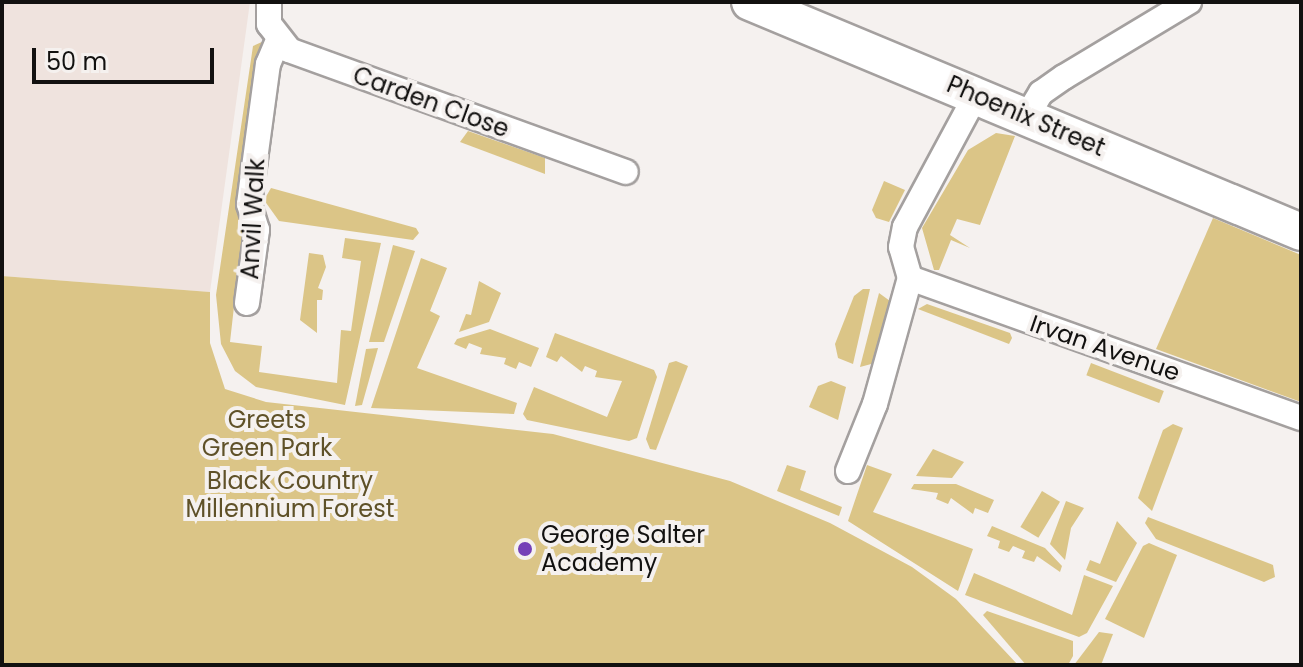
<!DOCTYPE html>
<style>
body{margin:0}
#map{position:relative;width:1303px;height:667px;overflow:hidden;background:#f5f1ef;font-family:Poppins,sans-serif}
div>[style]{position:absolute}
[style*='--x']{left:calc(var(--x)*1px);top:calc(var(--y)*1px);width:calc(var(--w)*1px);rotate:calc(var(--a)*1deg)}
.built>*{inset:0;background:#efe3de}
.green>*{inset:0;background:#dbc587;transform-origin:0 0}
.roads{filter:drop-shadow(2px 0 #a4a09f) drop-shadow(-2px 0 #a4a09f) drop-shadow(0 2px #a4a09f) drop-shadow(0 -2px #a4a09f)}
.street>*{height:24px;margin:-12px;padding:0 12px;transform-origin:12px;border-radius:12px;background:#fff}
.secondary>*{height:36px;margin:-18px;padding:0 18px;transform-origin:18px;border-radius:18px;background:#fff}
.dots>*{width:22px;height:22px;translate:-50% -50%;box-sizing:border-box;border:4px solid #f5f1ef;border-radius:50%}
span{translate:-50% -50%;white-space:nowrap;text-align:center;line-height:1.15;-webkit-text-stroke:8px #f5f1ef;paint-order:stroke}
.street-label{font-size:24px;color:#121110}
.park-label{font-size:24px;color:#5f5128}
.poi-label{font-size:24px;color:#121110}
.left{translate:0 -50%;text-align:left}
.frame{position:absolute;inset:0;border:4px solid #121110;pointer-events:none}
.scale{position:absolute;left:32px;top:48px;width:182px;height:36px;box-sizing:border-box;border:4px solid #121110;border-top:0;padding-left:10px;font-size:24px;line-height:28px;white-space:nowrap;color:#121110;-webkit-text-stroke:6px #f5f1ef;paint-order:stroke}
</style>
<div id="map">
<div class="built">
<i style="clip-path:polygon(2px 2px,250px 2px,210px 292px,2px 276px)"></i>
</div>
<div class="green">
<i style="clip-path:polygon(264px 41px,230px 342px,262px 346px,259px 372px,337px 383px,341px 330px,351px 331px,361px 261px,342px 258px,345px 238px,381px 243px,345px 405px,256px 387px,235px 371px,221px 344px,216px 295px,253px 46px)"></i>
<i style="clip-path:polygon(468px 131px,545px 158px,545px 174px,460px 142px)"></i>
<i style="clip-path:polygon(996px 133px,1015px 136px,980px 225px,957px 219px,950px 235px,970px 248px,951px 240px,939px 270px,934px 270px,922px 228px,968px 150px)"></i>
<i style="clip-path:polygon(884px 181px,905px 190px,889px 222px,876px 218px,872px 210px)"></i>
<i style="clip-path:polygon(271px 188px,416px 228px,419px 233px,413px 240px,279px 221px,264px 200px)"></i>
<i style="clip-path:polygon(1213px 218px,1301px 255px,1301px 402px,1156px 349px)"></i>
<i style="clip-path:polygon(393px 245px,415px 251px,384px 342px,369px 342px)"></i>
<i style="clip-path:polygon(309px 253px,323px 255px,326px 267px,318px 288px,323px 290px,322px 300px,317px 300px,317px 333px,300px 320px)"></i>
<i style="clip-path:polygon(421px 258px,447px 268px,430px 311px,440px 316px,417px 368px,517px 403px,514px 414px,371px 408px)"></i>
<i style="clip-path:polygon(2px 276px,210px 292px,210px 343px,225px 389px,266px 402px,553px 434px,730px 481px,830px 523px,912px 567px,956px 599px,1018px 665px,2px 665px)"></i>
<i style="clip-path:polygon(479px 281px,501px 293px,489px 322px,459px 332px,466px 314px,471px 315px)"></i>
<i style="clip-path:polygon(863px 289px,870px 289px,853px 364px,838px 358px,835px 344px,854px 296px)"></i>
<i style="clip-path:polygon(879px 293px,890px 301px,875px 363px,860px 367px)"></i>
<i style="clip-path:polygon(927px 304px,1010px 333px,1012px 338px,1009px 344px,918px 309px)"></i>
<i style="clip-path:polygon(490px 329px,539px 348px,531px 367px,519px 362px,516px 369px,504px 364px,506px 358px,480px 354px,482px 348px,469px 343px,466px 349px,454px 344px,457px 339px)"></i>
<i style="clip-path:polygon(555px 333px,654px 370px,657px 377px,637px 438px,629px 441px,527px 420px,523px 414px,534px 387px,607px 417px,622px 381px,595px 377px,597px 371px,585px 366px,582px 372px,561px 356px,557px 362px,546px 357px)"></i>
<i style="clip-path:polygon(378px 348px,362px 405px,355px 406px,366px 349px)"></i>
<i style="clip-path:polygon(676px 361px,688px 366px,656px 450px,650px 449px,646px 439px,669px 363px)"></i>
<i style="left:1091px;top:363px;width:78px;height:13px;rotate:21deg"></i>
<i style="clip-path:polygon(831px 381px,846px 387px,838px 420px,809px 407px,818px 386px)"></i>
<i style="clip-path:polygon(1173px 424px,1183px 428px,1152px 511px,1138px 498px,1163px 430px)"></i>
<i style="clip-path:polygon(933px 449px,964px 462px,952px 478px,916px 476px)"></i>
<i style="clip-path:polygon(787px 465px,806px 471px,800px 490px,842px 507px,839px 516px,777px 491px)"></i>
<i style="clip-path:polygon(867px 465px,892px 474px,873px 512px,973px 549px,958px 591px,848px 521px)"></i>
<i style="clip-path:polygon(914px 484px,956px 484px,994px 500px,988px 513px,975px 508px,973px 514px,951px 498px,948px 504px,936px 499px,938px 493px,911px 489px)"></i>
<i style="left:1042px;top:491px;width:21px;height:42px;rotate:31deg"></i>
<i style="clip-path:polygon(1066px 501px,1084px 508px,1071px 528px,1065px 560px,1050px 544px)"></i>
<i style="clip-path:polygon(1148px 517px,1273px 565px,1275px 577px,1264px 582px,1156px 539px,1145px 523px)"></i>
<i style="clip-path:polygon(1117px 521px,1137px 543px,1116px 582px,1086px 570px,1090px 560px,1100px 564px)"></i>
<i style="clip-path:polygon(992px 526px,1045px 548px,1062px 566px,1060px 572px,1037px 556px,1034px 562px,1022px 558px,1025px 551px,1013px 546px,1009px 552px,998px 548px,1000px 541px,987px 536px)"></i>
<i style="clip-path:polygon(1149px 543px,1177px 555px,1144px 638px,1105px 619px,1143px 546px)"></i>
<i style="clip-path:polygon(974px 573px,1072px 615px,1084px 575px,1113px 586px,1087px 633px,1079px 637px,965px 595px)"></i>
<i style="clip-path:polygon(987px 611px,1073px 641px,1073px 656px,1068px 665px,1026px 665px,983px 615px)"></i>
<i style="clip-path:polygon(1099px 632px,1113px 634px,1101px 665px,1074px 665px)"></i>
</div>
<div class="roads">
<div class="street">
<i style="--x:269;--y:2;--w:22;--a:90"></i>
<i style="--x:269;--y:24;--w:33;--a:52"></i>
<i style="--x:289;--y:50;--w:358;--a:19.9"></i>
<i style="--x:1027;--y:116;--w:27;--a:-59"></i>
<i style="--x:1041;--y:93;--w:28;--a:-35"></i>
<i style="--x:1064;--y:77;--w:146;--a:-31"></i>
<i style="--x:910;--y:278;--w:415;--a:19.7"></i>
<i style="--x:247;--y:303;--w:74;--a:-82.2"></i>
<i style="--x:257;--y:230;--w:27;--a:-107"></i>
<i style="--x:249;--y:204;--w:141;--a:-82.3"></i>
<i style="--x:268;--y:64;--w:25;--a:-67"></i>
<i style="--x:848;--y:471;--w:72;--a:-68.1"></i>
<i style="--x:875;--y:404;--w:131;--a:-74.5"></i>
<i style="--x:910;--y:278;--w:32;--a:-106"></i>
<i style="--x:901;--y:247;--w:20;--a:-79"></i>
<i style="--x:905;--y:227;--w:150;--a:-61.7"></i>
</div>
<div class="secondary">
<i style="--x:750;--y:2;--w:597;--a:22.66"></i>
</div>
</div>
<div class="dots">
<i style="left:525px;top:549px;background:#7540b7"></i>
</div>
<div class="street-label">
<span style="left:431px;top:102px;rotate:20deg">Carden Close</span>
<span style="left:1026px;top:116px;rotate:23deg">Phoenix Street</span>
<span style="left:253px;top:219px;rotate:-87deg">Anvil Walk</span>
<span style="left:1105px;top:348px;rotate:19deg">Irvan Avenue</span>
</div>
<div class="park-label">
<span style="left:267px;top:434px">Greets<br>Green Park</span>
<span style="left:290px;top:495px">Black Country<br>Millennium Forest</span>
</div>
<div class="poi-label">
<span class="left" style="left:541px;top:549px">George Salter<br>Academy</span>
</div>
<div class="frame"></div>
<div class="scale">50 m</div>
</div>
